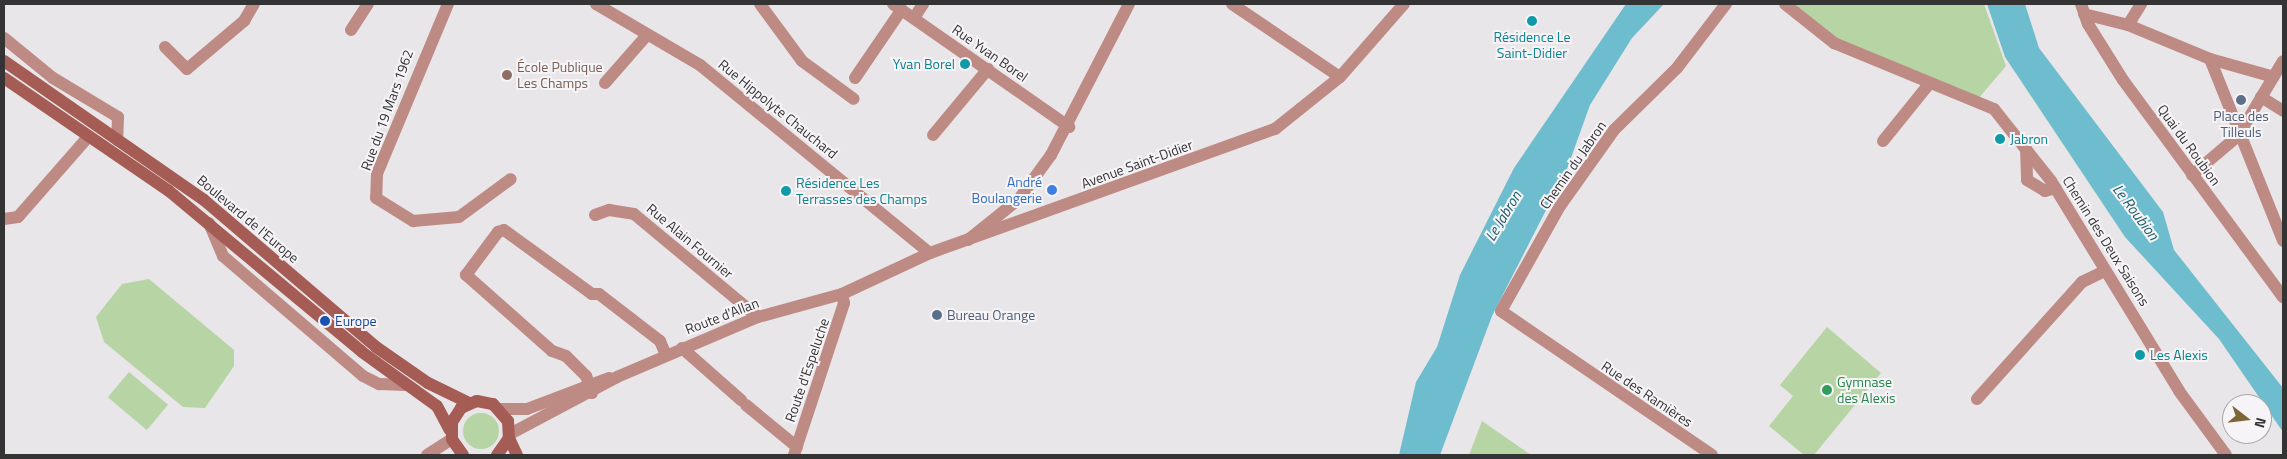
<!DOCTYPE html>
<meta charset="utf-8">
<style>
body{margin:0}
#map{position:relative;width:2287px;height:459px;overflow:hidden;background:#e9e6e9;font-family:"Titillium Web",sans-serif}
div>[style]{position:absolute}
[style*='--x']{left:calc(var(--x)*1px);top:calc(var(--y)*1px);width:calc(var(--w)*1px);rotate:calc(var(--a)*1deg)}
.green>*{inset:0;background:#b7d4a4;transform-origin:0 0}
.round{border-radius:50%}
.water>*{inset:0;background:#6ebdcf}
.minor>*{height:12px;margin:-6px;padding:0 6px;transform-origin:6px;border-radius:6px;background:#be8a84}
.tertiary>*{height:12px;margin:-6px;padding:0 6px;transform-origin:6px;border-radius:6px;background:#be8a84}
.secondary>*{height:12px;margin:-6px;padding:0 6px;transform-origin:6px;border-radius:6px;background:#a55c54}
.dots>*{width:14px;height:14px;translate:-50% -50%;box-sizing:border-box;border:2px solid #f6f4f7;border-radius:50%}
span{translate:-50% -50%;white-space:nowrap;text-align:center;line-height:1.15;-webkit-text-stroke:4px #f6f4f7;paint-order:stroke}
.culture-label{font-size:14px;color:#0d838f}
.right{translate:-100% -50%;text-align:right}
.left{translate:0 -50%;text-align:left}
.street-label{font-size:14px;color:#353435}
.education-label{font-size:14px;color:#785e54}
.service-label{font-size:14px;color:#4e5e75}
.shop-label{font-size:14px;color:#366cbe}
.transit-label{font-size:14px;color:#164399}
.leisure-label{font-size:14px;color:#27864d}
.water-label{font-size:15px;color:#1a5c69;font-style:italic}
.frame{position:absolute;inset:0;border:5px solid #353435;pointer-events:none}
.north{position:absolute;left:2222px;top:394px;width:50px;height:50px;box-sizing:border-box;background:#f6f4f7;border:1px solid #a9a7a9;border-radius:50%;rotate:106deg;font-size:14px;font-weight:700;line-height:20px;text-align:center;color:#353435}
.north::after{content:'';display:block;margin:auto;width:18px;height:22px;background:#7c6635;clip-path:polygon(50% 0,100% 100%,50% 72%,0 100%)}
</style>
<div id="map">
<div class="green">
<i style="clip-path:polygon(1795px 4px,1984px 4px,2006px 66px,1978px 99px,1836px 39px)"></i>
<i style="clip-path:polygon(149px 279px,234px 350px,234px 366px,205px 408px,183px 407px,104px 342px,96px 317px,122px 284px)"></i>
<i style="clip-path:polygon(1827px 327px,1881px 373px,1814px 455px,1804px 455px,1769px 426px,1793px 396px,1780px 385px)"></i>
<i style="left:129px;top:372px;width:51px;height:33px;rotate:40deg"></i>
<i class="round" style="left:463px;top:413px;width:36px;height:36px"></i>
<i style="clip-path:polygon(1482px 421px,1531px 455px,1469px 455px)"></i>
</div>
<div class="water">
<i style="clip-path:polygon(1626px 4px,1664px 4px,1632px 38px,1590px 105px,1567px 169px,1492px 316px,1440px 455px,1399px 455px,1416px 382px,1437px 347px,1460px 275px,1514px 168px)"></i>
<i style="clip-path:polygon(1987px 4px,2025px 4px,2039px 48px,2163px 212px,2174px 250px,2283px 388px,2283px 432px,2219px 339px,2125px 237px,2005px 57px)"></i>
</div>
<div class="minor">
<i style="--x:448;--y:4;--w:184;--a:112.7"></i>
<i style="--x:377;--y:174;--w:24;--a:92"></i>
<i style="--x:376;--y:198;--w:44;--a:31.9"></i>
<i style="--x:413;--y:221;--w:46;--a:-5"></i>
<i style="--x:459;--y:217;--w:64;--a:-36.2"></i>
<i style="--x:596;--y:4;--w:121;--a:30.4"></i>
<i style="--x:700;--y:65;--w:297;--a:39.3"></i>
<i style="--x:760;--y:4;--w:71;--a:53.6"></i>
<i style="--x:802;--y:61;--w:64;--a:36.2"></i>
<i style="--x:893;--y:4;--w:215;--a:34.9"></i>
<i style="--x:1232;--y:4;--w:130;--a:34.1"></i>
<i style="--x:1785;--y:4;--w:63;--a:38.5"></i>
<i style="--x:1834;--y:43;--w:173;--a:22.4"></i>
<i style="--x:1994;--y:109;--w:92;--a:51.6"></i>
<i style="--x:2051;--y:181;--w:246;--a:58.6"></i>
<i style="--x:2179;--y:391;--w:79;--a:53.7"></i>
<i style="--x:2081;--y:4;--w:21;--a:71"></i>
<i style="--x:2088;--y:24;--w:66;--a:58"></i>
<i style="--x:2123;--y:80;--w:270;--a:53.6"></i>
<i style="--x:2084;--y:14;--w:45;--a:14"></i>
<i style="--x:2128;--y:25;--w:89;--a:22.5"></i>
<i style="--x:2210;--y:59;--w:66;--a:15.7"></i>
<i style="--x:914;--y:18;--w:17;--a:-57"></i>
<i style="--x:2128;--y:25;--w:25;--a:-58"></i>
<i style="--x:351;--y:30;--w:31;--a:-57"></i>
<i style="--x:4;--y:38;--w:63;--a:39.2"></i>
<i style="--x:53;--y:78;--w:76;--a:31"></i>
<i style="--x:118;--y:117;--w:23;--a:92"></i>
<i style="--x:165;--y:47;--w:31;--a:45"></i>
<i style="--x:187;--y:69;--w:75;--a:-40.1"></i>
<i style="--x:244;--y:21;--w:20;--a:-60"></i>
<i style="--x:2210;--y:59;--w:196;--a:68.1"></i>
<i style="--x:855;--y:78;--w:83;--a:-55.7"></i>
<i style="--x:605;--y:83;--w:64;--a:-48.8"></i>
<i style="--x:2261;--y:97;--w:26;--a:32"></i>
<i style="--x:933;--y:135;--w:86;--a:-50.2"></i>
<i style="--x:1883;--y:141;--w:73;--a:-51.1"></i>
<i style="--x:2026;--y:148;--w:32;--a:88"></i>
<i style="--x:2027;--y:180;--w:21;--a:31"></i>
<i style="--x:2045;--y:191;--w:11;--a:-15"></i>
<i style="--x:2192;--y:175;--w:60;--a:-40.3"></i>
<i style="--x:2238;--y:136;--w:87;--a:-59"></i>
<i style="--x:595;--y:215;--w:15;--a:-20"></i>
<i style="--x:609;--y:210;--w:25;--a:9"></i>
<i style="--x:634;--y:214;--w:161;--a:39.7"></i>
<i style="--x:4;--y:219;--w:14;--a:-8"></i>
<i style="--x:18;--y:217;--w:106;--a:-48.8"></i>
<i style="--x:209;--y:223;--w:36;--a:67"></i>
<i style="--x:223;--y:256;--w:184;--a:40.6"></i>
<i style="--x:363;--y:376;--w:18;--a:27"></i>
<i style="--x:379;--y:384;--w:27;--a:2"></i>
<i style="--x:968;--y:240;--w:65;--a:-38.8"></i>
<i style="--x:1019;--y:199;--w:54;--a:-54"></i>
<i style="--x:1051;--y:155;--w:170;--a:-62.7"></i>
<i style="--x:682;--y:348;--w:79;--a:41.4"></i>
<i style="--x:592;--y:393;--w:18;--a:-109"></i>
<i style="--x:586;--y:376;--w:28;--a:-135"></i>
<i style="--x:566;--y:356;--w:15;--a:-160"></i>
<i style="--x:552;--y:351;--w:115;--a:-138.5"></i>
<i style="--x:466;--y:275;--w:54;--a:-53.3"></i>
<i style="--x:498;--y:232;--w:6;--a:-18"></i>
<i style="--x:504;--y:230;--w:109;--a:36"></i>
<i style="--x:592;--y:294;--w:7;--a:0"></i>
<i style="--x:599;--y:294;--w:77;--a:37.6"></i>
<i style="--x:660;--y:341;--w:15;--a:67"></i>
<i style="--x:1977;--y:399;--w:157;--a:-48.1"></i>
<i style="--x:2082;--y:282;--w:25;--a:-26"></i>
<i style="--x:746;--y:405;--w:66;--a:39.5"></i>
<i style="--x:794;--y:455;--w:160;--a:-71.8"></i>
<i style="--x:844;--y:303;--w:9;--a:-103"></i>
<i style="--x:1712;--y:455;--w:255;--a:-145.7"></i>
<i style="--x:1501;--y:311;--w:120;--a:-60.7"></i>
<i style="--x:1560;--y:206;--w:93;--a:-54.6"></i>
<i style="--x:1614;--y:130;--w:88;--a:-44.5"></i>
<i style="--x:1677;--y:68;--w:81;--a:-52.6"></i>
</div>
<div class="tertiary">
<i style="--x:500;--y:409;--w:27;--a:0"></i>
<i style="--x:527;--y:409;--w:88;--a:-20.7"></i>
<i style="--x:510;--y:434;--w:121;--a:-28"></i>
<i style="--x:617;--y:377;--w:153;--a:-23.1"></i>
<i style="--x:758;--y:317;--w:87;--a:-15.3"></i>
<i style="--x:842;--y:294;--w:97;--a:-25"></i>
<i style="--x:930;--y:253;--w:367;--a:-19.8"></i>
<i style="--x:1275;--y:129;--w:83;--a:-38.7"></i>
<i style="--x:1340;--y:77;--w:97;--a:-48.8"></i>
<i style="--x:427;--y:455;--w:30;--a:-33"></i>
</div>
<div class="secondary">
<i style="--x:4;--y:61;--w:244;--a:34.8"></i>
<i style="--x:204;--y:200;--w:226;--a:40.5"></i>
<i style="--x:376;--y:347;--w:63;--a:34.7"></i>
<i style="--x:428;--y:383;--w:46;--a:26"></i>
<i style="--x:4;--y:78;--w:200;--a:34.4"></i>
<i style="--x:169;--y:191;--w:251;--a:39.8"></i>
<i style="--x:362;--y:352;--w:92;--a:35.8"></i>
<i style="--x:437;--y:406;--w:27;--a:62"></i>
<i style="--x:509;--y:438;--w:19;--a:65"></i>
<i style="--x:463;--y:455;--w:19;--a:-125"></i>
<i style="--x:452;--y:439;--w:17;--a:-90"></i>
<i style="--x:452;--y:422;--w:17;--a:-57"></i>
<i style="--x:461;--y:408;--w:17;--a:-24"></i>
<i style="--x:477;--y:401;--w:16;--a:11"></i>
<i style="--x:493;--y:404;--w:23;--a:49"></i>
<i style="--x:508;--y:421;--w:17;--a:87"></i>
<i style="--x:509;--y:438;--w:21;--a:125"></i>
</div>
<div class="dots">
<i style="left:1532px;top:21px;background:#0f9aa8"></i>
<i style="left:965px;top:64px;background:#0f9aa8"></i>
<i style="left:507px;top:75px;background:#8d6e63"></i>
<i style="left:2241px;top:100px;background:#5c6f8a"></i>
<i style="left:2000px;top:139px;background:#0f9aa8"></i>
<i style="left:1052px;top:190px;background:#3f7fe0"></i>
<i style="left:786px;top:191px;background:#0f9aa8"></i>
<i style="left:937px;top:315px;background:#5c6f8a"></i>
<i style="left:325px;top:321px;background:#1a4fb4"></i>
<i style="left:2140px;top:355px;background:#0f9aa8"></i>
<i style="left:1827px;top:390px;background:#2e9e5b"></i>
</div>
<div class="culture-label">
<span style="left:1532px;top:45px">Résidence Le<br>Saint-Didier</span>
<span class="right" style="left:955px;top:64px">Yvan Borel</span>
<span class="left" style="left:2010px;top:139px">Jabron</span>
<span class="left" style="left:796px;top:191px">Résidence Les<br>Terrasses des Champs</span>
<span class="left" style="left:2150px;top:355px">Les Alexis</span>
</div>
<div class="street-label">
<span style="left:990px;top:53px;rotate:35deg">Rue Yvan Borel</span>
<span style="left:778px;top:109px;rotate:39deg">Rue Hippolyte Chauchard</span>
<span style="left:387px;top:110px;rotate:-70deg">Rue du 19 Mars 1962</span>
<span style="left:2189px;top:145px;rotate:54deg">Quai du Roubion</span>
<span style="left:1137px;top:164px;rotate:-20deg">Avenue Saint-Didier</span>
<span style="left:1573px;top:165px;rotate:-55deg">Chemin du Jabron</span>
<span style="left:248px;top:219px;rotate:40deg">Boulevard de l'Europe</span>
<span style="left:690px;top:241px;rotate:40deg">Rue Alain Fournier</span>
<span style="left:2106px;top:241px;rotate:58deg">Chemin des Deux Saisons</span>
<span style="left:722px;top:316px;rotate:-21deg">Route d'Allan</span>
<span style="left:807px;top:370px;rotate:-71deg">Route d'Espeluche</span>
<span style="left:1647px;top:394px;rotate:34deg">Rue des Ramières</span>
</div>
<div class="education-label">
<span class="left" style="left:517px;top:75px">École Publique<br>Les Champs</span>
</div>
<div class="service-label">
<span style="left:2241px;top:124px">Place des<br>Tilleuls</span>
<span class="left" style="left:947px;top:315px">Bureau Orange</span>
</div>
<div class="shop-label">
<span class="right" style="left:1042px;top:190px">André<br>Boulangerie</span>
</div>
<div class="transit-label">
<span class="left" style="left:335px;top:321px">Europe</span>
</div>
<div class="leisure-label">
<span class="left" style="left:1837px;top:390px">Gymnase<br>des Alexis</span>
</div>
<div class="water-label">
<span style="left:2136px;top:212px;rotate:53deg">Le Roubion</span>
<span style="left:1503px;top:216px;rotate:-59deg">Le Jabron</span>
</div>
<div class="frame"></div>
<div class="north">N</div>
</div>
